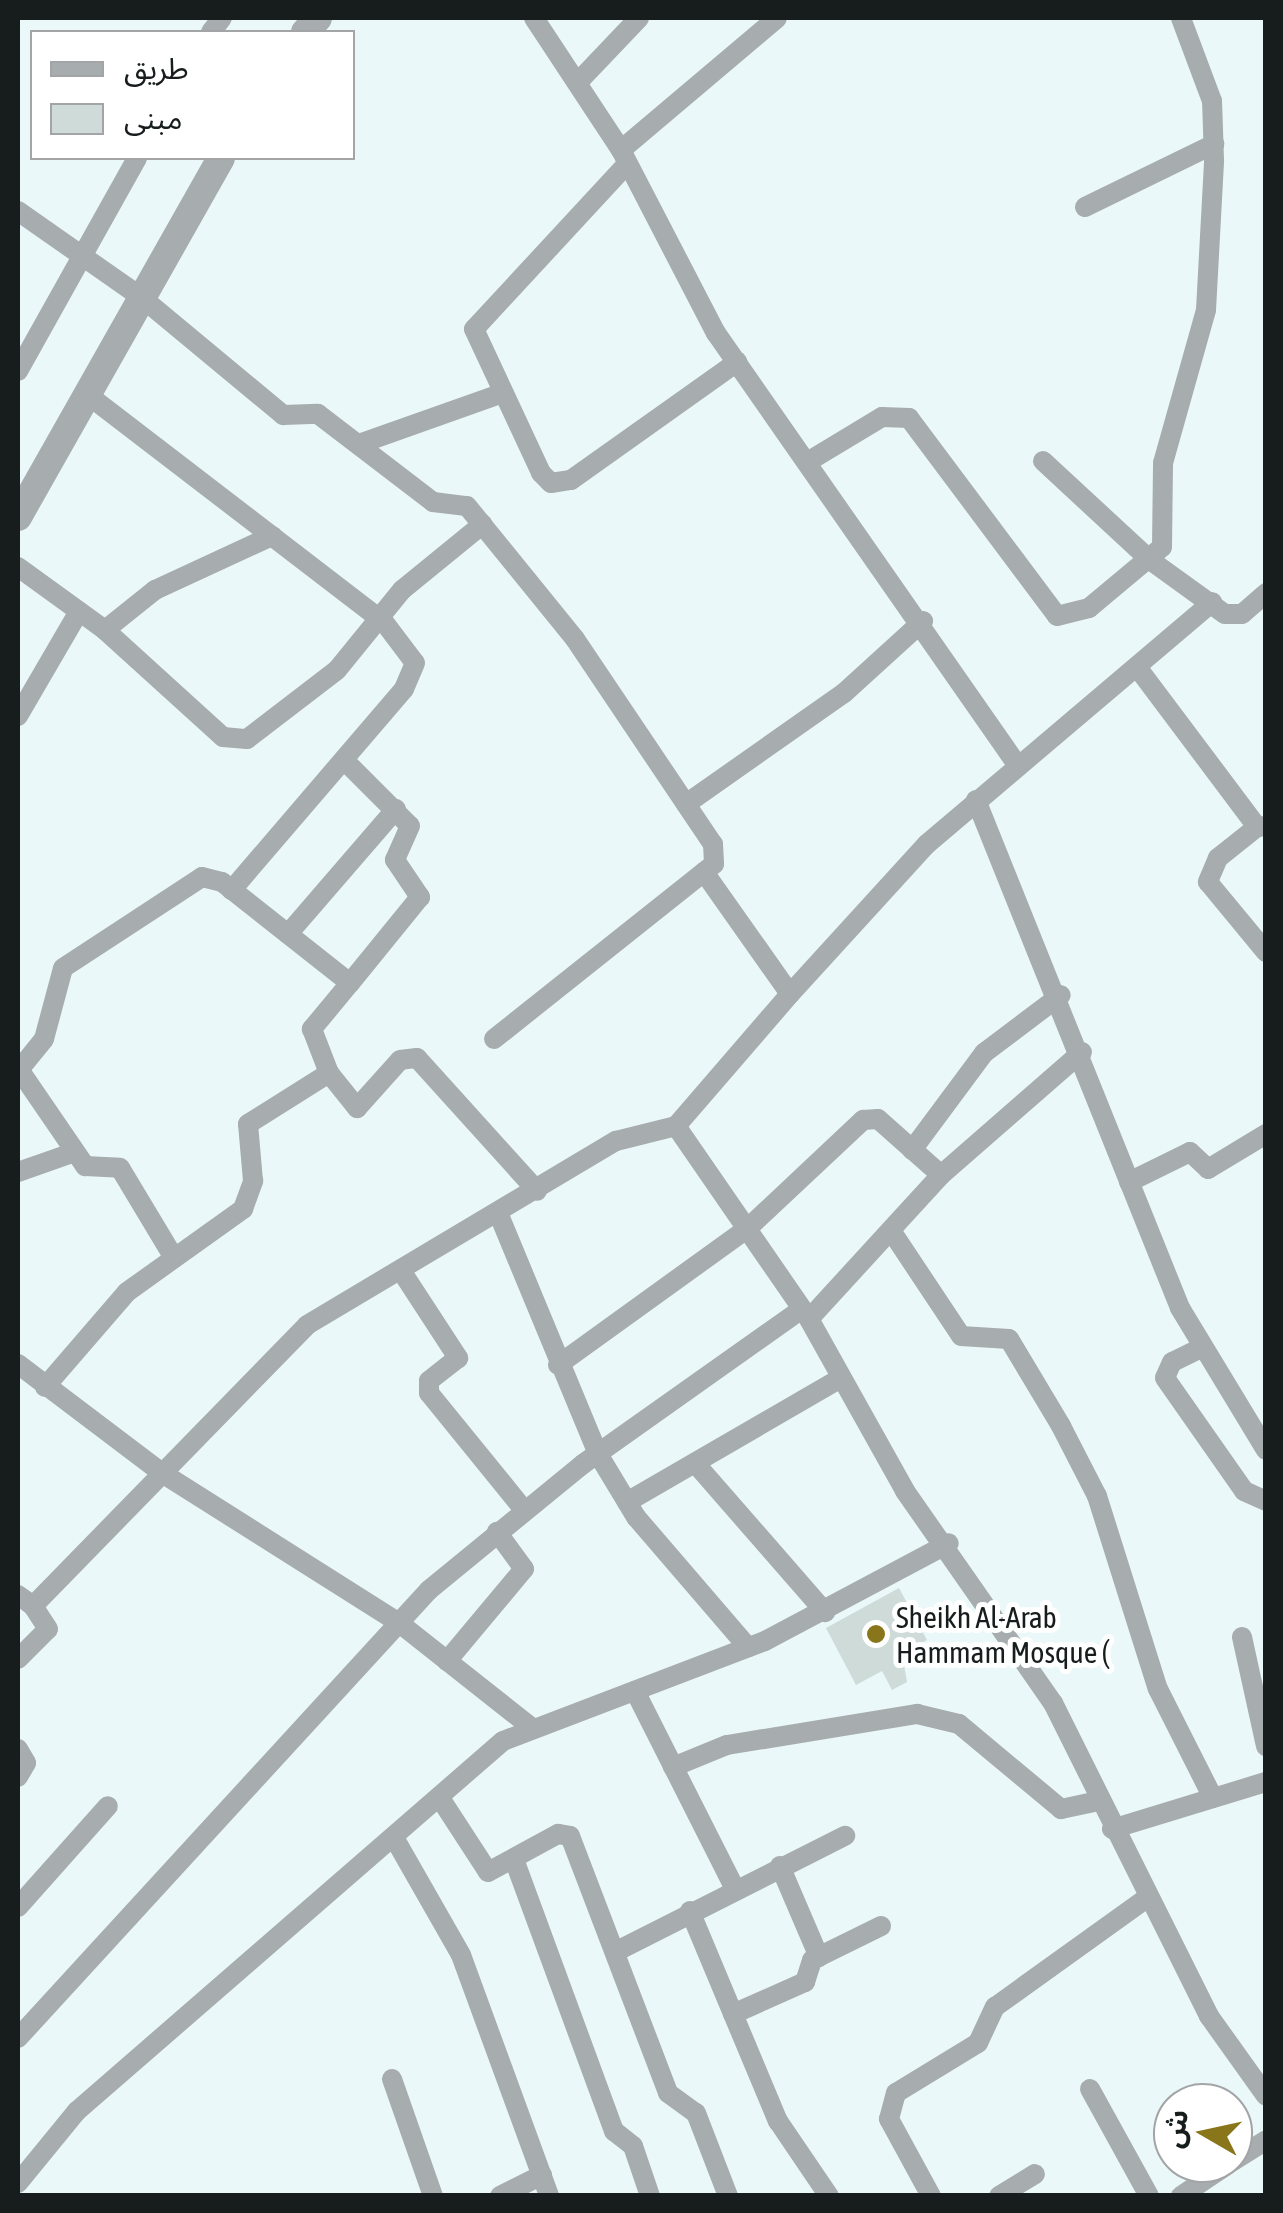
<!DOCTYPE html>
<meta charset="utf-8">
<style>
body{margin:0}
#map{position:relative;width:1283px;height:2213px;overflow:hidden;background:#eaf8f9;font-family:"Asap Condensed","Noto Sans Arabic",sans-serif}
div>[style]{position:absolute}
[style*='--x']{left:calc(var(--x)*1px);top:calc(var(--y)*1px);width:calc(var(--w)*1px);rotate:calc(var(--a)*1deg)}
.building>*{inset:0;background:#cedbd9}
.minor>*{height:20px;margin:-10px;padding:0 10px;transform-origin:10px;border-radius:10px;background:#a7acaf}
.tertiary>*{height:28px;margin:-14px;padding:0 14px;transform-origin:14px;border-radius:14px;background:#a7acaf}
.dots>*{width:28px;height:28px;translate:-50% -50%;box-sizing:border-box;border:5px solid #fff;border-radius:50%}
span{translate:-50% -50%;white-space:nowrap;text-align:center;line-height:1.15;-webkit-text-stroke:10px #fff;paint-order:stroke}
.poi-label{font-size:30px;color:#171c1d}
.left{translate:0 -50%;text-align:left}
.frame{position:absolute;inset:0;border:20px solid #171c1d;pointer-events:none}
.legend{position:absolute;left:30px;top:30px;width:325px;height:130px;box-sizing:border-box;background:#fff;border:2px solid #a2a4a5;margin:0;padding:12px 18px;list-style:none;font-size:30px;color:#171c1d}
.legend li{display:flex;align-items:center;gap:20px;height:50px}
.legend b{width:50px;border:2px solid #a2a4a5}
.north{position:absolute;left:1153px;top:2083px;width:100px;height:100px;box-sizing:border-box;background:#fff;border:2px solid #a2a4a5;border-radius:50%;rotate:279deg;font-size:28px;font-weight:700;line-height:40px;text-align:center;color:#171c1d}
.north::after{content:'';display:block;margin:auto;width:35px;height:45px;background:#8a761a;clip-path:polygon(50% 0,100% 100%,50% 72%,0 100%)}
</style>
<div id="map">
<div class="building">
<i style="clip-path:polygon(899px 1588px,927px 1640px,902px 1654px,907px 1682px,892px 1690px,882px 1671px,856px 1685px,826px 1628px)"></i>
</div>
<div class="minor">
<i style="--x:534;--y:18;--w:158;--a:56.6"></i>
<i style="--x:621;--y:150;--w:206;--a:62.6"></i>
<i style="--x:716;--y:333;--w:528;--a:55.11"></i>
<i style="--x:211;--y:32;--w:18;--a:-52"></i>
<i style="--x:579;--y:81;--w:87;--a:-46.4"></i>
<i style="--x:621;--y:150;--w:204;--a:-40.2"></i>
<i style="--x:627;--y:164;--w:225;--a:132.8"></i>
<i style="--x:474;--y:329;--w:159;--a:65"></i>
<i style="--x:541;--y:473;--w:14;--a:45"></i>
<i style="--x:551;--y:483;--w:20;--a:-9"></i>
<i style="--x:571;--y:480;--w:204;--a:-35.4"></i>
<i style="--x:1085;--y:207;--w:144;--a:-26"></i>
<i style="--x:18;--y:211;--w:150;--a:35"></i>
<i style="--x:141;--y:297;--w:185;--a:39.7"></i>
<i style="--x:283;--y:415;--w:35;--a:-2"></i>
<i style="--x:318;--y:414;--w:145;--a:37.4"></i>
<i style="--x:433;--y:502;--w:34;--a:7"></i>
<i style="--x:467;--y:506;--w:171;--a:50.9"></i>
<i style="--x:575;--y:639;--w:247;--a:56.1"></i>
<i style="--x:713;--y:844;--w:20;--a:87"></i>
<i style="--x:714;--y:864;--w:281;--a:141.5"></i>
<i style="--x:18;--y:371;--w:244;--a:-60.8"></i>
<i style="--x:88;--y:395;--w:373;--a:37.5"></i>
<i style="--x:384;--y:622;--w:51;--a:52.9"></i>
<i style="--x:415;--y:663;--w:28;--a:113"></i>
<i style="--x:404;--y:689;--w:265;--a:130.6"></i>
<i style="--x:359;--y:444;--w:150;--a:-19.5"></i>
<i style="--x:809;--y:461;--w:85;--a:-31.1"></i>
<i style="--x:882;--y:417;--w:27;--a:2"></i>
<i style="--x:909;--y:418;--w:247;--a:53.2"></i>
<i style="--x:1057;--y:616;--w:33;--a:-14"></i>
<i style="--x:1089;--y:608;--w:95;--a:-39.9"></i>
<i style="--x:1162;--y:547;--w:84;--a:-89.3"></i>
<i style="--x:1163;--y:463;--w:159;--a:-74.3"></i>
<i style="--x:1206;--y:310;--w:150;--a:-86.9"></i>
<i style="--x:1214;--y:160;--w:59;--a:-91.9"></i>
<i style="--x:1212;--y:101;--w:89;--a:-110.5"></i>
<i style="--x:1043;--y:461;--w:146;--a:42.8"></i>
<i style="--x:1150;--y:560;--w:92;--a:35.8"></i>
<i style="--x:1225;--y:614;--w:17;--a:0"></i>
<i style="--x:1242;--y:614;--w:32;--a:-41"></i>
<i style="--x:18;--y:567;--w:107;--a:35.9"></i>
<i style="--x:105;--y:630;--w:159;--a:42.2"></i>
<i style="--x:223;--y:737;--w:24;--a:5"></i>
<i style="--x:247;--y:739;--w:113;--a:-37.5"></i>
<i style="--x:337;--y:670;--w:103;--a:-50.9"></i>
<i style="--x:402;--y:590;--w:104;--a:-39.2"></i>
<i style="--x:105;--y:630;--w:64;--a:-38.7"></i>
<i style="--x:155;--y:590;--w:129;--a:-24.8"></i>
<i style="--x:1137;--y:667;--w:200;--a:53.1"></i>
<i style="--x:1257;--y:827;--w:9;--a:-6"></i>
<i style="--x:18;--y:716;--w:121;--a:-59.8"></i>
<i style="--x:344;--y:760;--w:93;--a:45"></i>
<i style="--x:410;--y:826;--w:37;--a:114"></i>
<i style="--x:395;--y:860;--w:45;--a:56"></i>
<i style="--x:420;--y:897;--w:111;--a:129.1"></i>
<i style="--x:976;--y:800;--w:547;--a:68.12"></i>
<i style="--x:1180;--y:1308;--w:166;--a:58.8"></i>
<i style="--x:686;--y:804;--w:193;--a:-35.1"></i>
<i style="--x:844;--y:693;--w:107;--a:-42.3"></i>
<i style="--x:1257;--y:827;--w:50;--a:141.5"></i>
<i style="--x:1218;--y:858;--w:26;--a:113"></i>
<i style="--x:1208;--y:882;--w:91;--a:50.4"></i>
<i style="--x:704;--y:872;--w:149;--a:54.8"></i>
<i style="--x:790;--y:994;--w:174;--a:130.8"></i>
<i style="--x:676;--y:1126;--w:234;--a:55.4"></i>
<i style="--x:809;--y:1319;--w:197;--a:60.8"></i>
<i style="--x:905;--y:1491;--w:259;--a:55.1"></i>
<i style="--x:1053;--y:1703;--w:350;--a:63.5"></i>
<i style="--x:1209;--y:2016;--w:98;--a:54.5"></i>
<i style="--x:288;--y:934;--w:165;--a:-49.2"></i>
<i style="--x:790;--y:994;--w:203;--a:-47.6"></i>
<i style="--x:927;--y:844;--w:374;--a:-40.3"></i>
<i style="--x:23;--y:1065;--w:33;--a:-51"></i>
<i style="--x:44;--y:1039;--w:73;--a:-75"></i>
<i style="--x:63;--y:968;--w:166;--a:-33.2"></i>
<i style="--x:202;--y:877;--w:21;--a:14"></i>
<i style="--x:222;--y:882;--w:163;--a:38.3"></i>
<i style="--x:350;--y:983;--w:60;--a:129.6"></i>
<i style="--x:312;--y:1029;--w:47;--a:68.9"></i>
<i style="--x:18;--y:1068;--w:119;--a:55.6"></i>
<i style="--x:85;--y:1166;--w:35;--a:3"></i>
<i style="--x:120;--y:1168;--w:105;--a:59"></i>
<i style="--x:912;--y:1150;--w:121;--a:-53.4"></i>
<i style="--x:984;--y:1053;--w:96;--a:-37"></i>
<i style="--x:18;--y:1172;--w:60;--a:-19.3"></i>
<i style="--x:1129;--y:1182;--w:68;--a:-26.2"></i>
<i style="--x:1190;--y:1152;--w:25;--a:43"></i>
<i style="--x:1208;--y:1169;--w:68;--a:-31.1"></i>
<i style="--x:499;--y:1215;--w:259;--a:67.5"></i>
<i style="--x:598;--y:1454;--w:74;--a:58.9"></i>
<i style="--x:636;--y:1517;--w:172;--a:49.3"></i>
<i style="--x:894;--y:1235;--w:121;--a:56.4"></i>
<i style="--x:961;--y:1336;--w:48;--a:3.6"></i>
<i style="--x:1009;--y:1339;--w:101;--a:59.1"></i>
<i style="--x:1061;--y:1426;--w:79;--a:62.8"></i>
<i style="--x:1097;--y:1496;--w:202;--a:72.5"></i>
<i style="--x:1158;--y:1689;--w:122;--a:63.2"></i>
<i style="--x:402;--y:1272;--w:103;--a:56.9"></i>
<i style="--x:458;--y:1358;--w:37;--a:142"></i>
<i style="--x:429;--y:1381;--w:12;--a:90"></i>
<i style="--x:429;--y:1393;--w:151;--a:50.9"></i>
<i style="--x:809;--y:1319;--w:195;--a:-47.5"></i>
<i style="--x:941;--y:1175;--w:187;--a:-41.1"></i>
<i style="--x:1203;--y:1347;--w:34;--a:154"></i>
<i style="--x:1172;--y:1362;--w:17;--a:114"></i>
<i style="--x:1165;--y:1378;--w:138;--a:55"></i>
<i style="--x:1244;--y:1491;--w:24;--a:24"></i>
<i style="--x:18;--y:1364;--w:181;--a:37.1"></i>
<i style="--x:162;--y:1473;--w:279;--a:32.3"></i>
<i style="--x:398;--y:1622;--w:171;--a:38.3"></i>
<i style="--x:558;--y:1365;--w:234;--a:-35.8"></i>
<i style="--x:748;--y:1228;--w:158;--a:-43.2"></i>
<i style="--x:863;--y:1120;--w:15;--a:-4"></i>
<i style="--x:878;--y:1119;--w:84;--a:41.6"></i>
<i style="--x:45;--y:1387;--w:125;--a:-49.2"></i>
<i style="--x:127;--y:1292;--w:143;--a:-35.6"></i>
<i style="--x:243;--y:1209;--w:30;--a:-70"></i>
<i style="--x:253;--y:1181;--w:57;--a:-95"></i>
<i style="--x:248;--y:1124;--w:96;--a:-32.2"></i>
<i style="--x:329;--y:1073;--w:45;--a:51.3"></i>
<i style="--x:357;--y:1108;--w:64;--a:-48.1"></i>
<i style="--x:400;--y:1060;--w:17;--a:-7"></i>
<i style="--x:417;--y:1058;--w:179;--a:47.9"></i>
<i style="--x:695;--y:1463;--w:198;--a:48.9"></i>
<i style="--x:627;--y:1502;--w:247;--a:-30.1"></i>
<i style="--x:18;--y:1595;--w:19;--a:36"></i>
<i style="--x:33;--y:1606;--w:392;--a:-45.7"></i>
<i style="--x:307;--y:1325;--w:360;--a:-30.8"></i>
<i style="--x:616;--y:1141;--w:62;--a:-14"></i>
<i style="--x:1242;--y:1637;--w:112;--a:77.6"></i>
<i style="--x:18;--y:1659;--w:42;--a:-45"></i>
<i style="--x:48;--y:1629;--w:27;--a:-123"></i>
<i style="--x:447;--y:1661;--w:120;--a:-50.1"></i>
<i style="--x:524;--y:1569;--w:46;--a:-126.1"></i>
<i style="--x:635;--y:1691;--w:220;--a:63.2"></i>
<i style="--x:18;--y:1749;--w:16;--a:60"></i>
<i style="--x:26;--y:1763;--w:16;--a:120"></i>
<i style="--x:673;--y:1767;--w:58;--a:-22.2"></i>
<i style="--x:727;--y:1745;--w:193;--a:-9.3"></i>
<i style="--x:917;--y:1714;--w:43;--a:13.4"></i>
<i style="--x:959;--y:1724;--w:133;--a:39.8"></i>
<i style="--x:1061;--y:1809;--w:39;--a:-12"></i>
<i style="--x:440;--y:1798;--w:88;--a:57"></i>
<i style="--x:488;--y:1872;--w:80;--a:-28.5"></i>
<i style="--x:558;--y:1834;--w:12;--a:9"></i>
<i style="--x:570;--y:1836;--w:275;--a:69.1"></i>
<i style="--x:668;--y:2093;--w:34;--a:36"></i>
<i style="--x:696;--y:2113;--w:89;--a:68.9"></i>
<i style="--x:1112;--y:1829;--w:161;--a:-17"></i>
<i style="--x:396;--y:1841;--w:131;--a:60.3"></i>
<i style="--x:461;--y:1955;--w:257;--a:69.9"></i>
<i style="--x:515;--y:1862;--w:287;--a:69.8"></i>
<i style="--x:614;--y:2131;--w:24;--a:38"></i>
<i style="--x:633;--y:2146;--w:53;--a:71.2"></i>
<i style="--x:780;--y:1866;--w:99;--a:66.8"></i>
<i style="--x:18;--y:1907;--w:135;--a:-48.3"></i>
<i style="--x:690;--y:1911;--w:228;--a:67.3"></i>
<i style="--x:778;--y:2121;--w:91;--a:55.8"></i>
<i style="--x:615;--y:1952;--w:258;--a:-26.8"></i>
<i style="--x:733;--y:2014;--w:79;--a:-24"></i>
<i style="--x:805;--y:1982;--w:23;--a:-72"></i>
<i style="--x:812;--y:1960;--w:77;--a:-26.2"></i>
<i style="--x:18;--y:2038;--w:608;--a:-47.47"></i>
<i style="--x:429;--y:1590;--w:199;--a:-39.3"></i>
<i style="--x:583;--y:1464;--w:268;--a:-35.3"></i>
<i style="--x:392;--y:2079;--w:124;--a:70.7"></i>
<i style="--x:1090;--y:2089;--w:122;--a:61.1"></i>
<i style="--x:1233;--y:2161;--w:39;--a:-32"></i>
<i style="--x:18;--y:2183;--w:93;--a:-50.7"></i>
<i style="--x:77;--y:2111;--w:564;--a:-40.98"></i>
<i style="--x:503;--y:1741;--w:280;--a:-20.9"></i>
<i style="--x:765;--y:1641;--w:208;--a:-28"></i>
<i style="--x:500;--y:2196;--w:47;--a:-26.6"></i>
<i style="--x:931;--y:2196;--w:88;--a:-118.6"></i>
<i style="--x:889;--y:2119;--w:27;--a:-75"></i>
<i style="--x:896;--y:2093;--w:96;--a:-31.4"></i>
<i style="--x:978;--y:2043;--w:40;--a:-65"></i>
<i style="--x:995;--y:2007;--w:188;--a:-35.7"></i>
<i style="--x:999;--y:2196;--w:42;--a:-31.4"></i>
<i style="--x:1181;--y:2196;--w:59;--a:-34"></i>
</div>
<div class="tertiary">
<i style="--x:305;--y:32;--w:19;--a:-47"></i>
<i style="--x:18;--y:517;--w:412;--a:-60.5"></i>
</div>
<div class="dots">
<i style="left:876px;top:1634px;background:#8a761a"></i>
</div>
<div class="poi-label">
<span class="left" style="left:896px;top:1634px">Sheikh Al-Arab<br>Hammam Mosque (</span>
</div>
<div class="frame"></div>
<ul class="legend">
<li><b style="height:12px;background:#a7acaf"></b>طريق</li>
<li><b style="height:28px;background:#cedbd9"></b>مبنى</li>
</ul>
<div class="north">ش</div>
</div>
